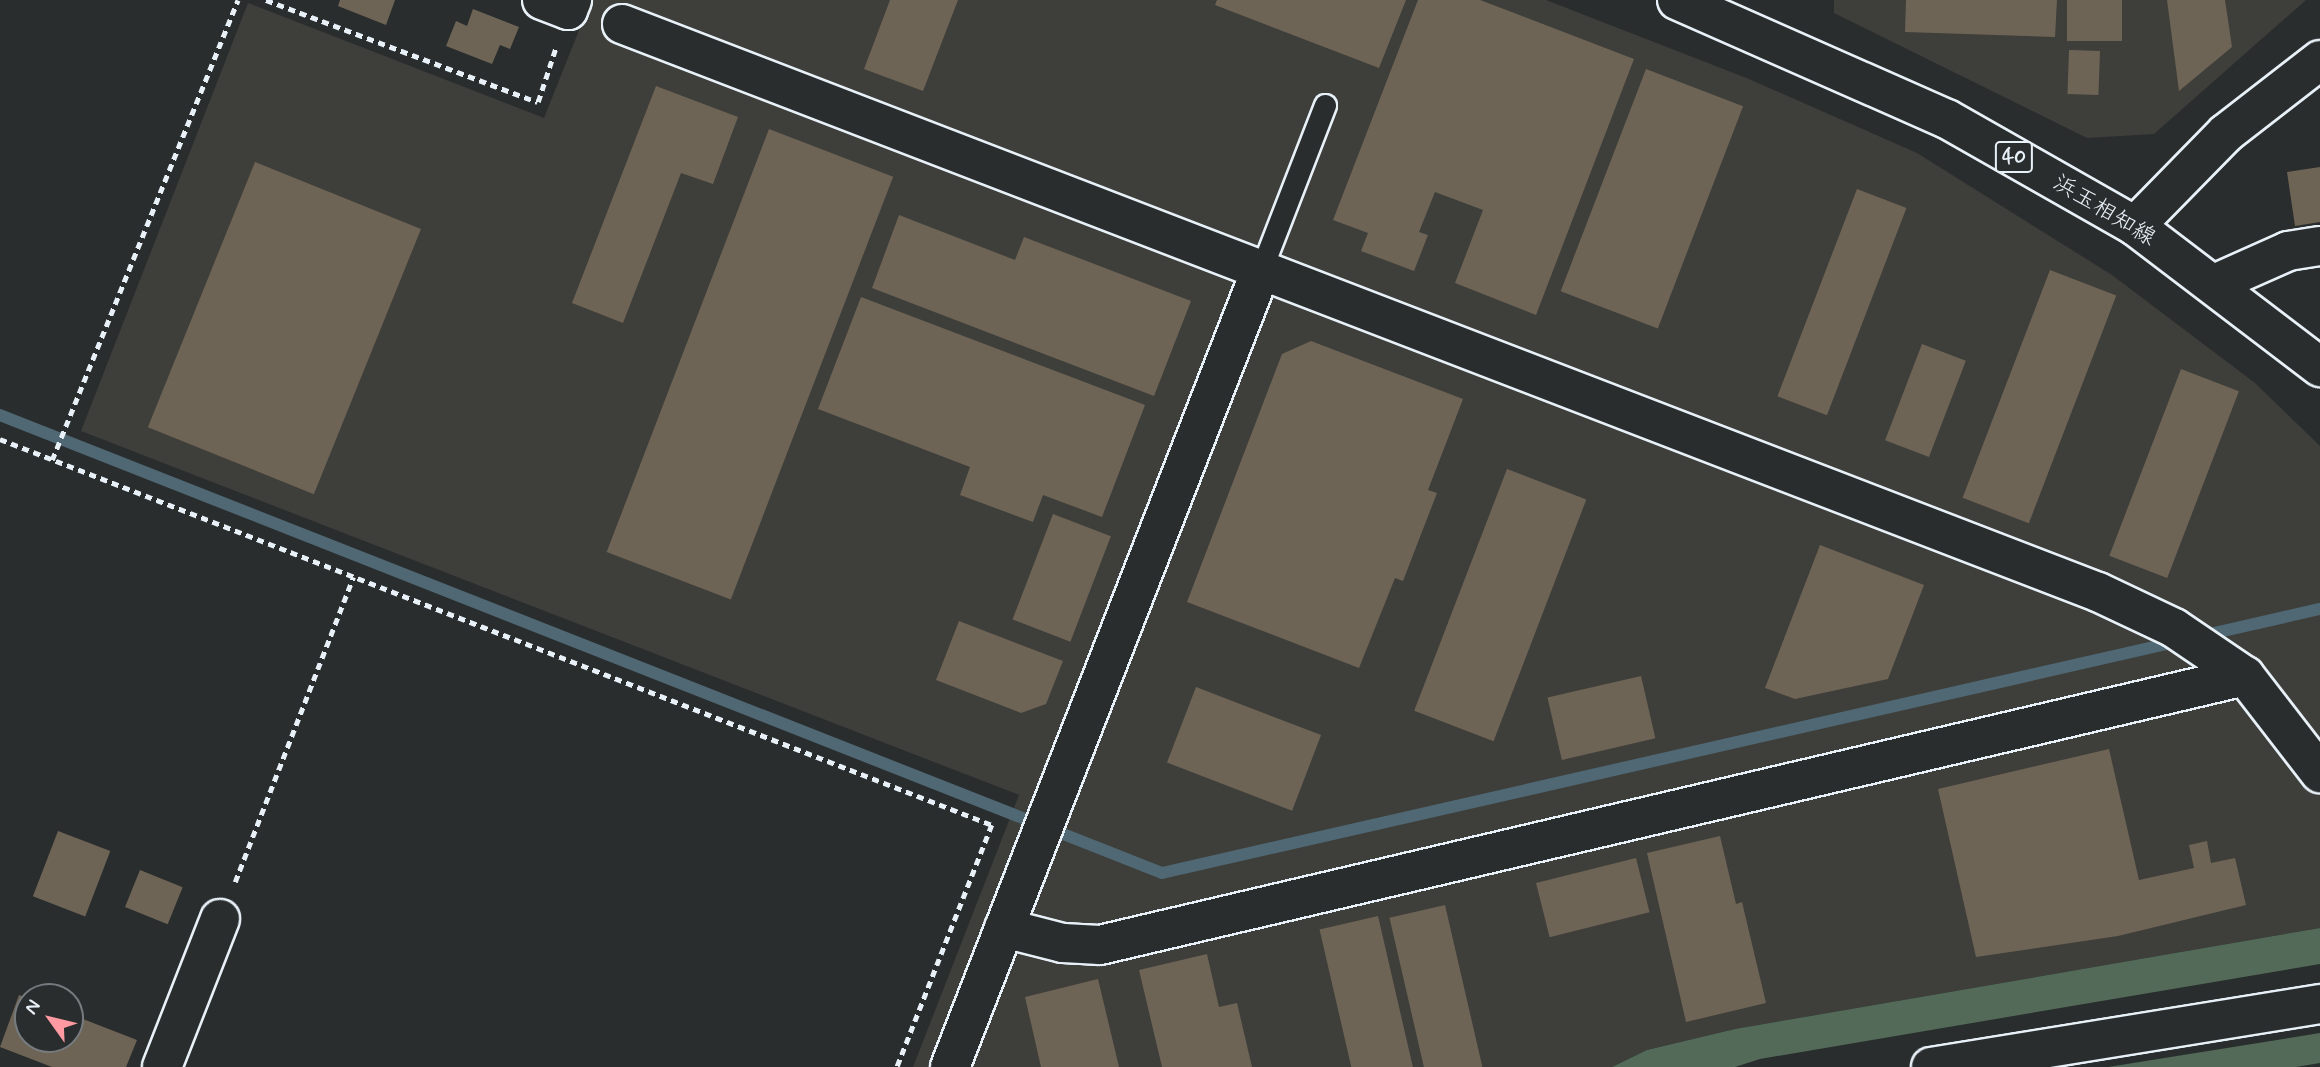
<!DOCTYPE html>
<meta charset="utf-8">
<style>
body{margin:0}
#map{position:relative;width:2320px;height:1067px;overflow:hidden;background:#2a2d2e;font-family:Mynerve,"Klee One",sans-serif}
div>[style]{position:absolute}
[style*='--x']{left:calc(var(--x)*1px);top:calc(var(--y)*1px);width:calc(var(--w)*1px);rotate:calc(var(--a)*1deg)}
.built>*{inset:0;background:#3e3e3a}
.green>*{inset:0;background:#526a57}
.stream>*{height:12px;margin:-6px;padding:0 6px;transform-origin:6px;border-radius:6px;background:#4f6874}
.building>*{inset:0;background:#6e6455;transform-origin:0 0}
.path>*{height:4.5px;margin-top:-2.25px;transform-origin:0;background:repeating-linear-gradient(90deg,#e8f1f8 0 7px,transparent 0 12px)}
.roads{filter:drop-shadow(2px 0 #e8f1f8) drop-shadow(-2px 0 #e8f1f8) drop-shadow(0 2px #e8f1f8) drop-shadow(0 -2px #e8f1f8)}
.lane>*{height:21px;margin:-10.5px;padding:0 10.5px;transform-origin:10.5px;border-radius:10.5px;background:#2a2d2e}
.street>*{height:38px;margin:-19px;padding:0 19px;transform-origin:19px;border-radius:19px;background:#2a2d2e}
.secondary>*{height:38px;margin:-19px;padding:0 19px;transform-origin:19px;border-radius:19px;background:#2a2d2e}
.primary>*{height:38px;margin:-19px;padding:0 19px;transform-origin:19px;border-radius:19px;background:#2a2d2e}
span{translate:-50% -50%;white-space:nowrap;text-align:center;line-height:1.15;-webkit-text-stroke:5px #2a2d2e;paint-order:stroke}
.shield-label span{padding:2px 5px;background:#2a2d2e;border:2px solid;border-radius:5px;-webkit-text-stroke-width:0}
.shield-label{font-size:21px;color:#e8f1f8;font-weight:700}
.street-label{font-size:23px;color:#e8f1f8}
.north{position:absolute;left:14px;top:983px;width:70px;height:70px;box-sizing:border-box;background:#2a2d2e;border:2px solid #767b7f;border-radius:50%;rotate:304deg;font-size:19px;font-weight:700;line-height:28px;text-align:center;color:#e8f1f8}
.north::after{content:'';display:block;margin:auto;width:24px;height:32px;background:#ff9aa2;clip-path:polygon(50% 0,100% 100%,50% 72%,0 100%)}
</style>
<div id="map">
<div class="built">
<i style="clip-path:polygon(591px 0,1546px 0,1749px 79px,1917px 153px,2112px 275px,2255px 383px,2320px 446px,2320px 928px,1735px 1029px,1647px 1050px,1612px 1067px,913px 1067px,1019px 795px,81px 431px,248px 3px,544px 118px)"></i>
<i style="clip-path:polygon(1834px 0,2306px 0,2154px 134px,2087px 138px,1834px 13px)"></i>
</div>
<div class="green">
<i style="clip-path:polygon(2320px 928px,2320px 964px,1760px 1059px,1735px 1067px,1612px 1067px,1647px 1050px,1735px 1029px)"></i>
<i style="clip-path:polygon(2320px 1033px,2320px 1063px,2296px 1067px,2108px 1067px)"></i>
</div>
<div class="stream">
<i style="--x:0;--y:415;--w:1249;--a:21.51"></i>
<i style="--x:1162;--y:873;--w:1044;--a:-12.84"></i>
<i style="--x:2201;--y:636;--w:122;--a:-12.8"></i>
</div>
<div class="building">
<i style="clip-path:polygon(340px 0,395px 0,386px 25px,338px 6px)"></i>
<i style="clip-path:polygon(890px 0,958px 0,923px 91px,864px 69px)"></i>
<i style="clip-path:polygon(1217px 0,1406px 0,1379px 68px,1215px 5px)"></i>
<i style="clip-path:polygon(1418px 0,1480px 0,1634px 59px,1536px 315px,1455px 283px,1483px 210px,1435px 192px,1419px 232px,1428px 235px,1414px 271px,1361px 251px,1368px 233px,1333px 220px)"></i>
<i style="clip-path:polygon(1906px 0,2057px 0,2055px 37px,1905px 32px)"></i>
<i style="left:2067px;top:0;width:55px;height:41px"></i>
<i style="clip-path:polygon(2167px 0,2225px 0,2232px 47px,2179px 91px)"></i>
<i style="clip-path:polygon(473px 9px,519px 27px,510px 49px,500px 45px,492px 64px,446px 46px,456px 21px,467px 26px)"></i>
<i style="left:2069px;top:50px;width:31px;height:44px;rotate:2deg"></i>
<i style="left:1646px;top:69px;width:104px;height:238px;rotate:21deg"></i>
<i style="clip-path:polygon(656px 86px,738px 117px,713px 184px,681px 173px,623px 323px,572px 303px)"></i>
<i style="left:769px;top:129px;width:133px;height:453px;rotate:21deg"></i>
<i style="left:255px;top:162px;width:179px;height:286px;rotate:22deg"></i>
<i style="clip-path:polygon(2320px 167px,2320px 222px,2295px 226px,2287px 172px)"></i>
<i style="left:1857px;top:189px;width:53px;height:222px;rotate:21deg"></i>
<i style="clip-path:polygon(899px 215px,1015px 260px,1024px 237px,1191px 301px,1154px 396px,872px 288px)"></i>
<i style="left:2050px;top:270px;width:71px;height:244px;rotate:21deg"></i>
<i style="clip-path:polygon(861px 297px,1145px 405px,1102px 517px,1043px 495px,1033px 522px,960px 495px,970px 467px,818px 409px)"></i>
<i style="clip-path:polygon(1311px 341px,1463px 399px,1428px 490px,1437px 493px,1403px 581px,1395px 578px,1359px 668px,1187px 602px,1282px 354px)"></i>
<i style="left:1922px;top:344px;width:47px;height:103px;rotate:21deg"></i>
<i style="left:2181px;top:369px;width:62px;height:200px;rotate:21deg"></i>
<i style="left:1507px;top:469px;width:85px;height:259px;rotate:21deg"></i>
<i style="left:1053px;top:514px;width:62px;height:113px;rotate:21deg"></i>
<i style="clip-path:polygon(1820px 545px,1924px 585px,1888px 679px,1795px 699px,1765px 688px)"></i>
<i style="clip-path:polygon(959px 621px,1063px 661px,1046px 704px,1021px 713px,936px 680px)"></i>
<i style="left:1641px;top:676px;width:64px;height:96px;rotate:77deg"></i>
<i style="left:1196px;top:687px;width:134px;height:81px;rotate:21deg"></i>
<i style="clip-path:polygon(2109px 749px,2139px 880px,2194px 868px,2189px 845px,2207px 841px,2211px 863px,2235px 858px,2246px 905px,2118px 936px,1976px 957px,1938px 789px)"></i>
<i style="left:58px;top:831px;width:56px;height:70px;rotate:21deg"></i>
<i style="clip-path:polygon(1720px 836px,1736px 904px,1742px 902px,1766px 1003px,1686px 1022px,1647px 853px)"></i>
<i style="left:1636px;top:858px;width:56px;height:103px;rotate:76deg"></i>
<i style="left:140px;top:870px;width:46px;height:40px;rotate:22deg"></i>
<i style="left:1445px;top:905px;width:166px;height:57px;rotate:77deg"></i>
<i style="left:1378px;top:916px;width:155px;height:60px;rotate:77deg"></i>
<i style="clip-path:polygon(1207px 954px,1219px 1007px,1237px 1003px,1252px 1067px,1162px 1067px,1139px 970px)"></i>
<i style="clip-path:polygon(1098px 979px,1119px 1067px,1041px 1067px,1025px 997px)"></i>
<i style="clip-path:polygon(19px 995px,28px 998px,28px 1039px,70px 1039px,70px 1014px,137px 1040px,126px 1067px,52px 1067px,0 1047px)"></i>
</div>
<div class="path">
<i style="--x:266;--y:0;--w:290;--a:20.6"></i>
<i style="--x:538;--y:102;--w:58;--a:-71.9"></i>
<i style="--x:0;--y:439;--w:1064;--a:21.26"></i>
<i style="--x:992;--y:825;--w:260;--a:111.4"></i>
<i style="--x:52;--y:460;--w:496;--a:-68"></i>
<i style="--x:235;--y:882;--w:327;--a:-68.8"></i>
</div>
<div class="roads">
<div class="lane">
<i style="--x:1261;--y:270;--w:177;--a:-68.8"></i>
</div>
<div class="street">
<i style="--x:542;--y:0;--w:28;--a:21"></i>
<i style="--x:568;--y:10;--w:11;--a:-68"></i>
<i style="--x:622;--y:24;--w:1582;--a:21.05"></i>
<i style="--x:2098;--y:592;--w:84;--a:25.3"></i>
<i style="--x:2174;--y:628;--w:86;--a:34.1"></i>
<i style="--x:2245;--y:676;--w:123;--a:52.3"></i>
<i style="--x:2214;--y:284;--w:81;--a:-24"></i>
<i style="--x:2288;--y:251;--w:32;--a:-9"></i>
<i style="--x:1004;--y:928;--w:61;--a:14.3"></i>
<i style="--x:1063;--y:943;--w:37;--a:3"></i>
<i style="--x:1100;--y:945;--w:1176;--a:-13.22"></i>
<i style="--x:162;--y:1067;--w:159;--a:-68.6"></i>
<i style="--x:950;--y:1067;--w:856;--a:-68.68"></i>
</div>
<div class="secondary">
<i style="--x:2135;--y:226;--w:130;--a:-45.6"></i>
<i style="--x:2226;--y:133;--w:119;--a:-37.8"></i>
<i style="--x:1931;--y:1067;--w:394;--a:-9.2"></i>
</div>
<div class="primary">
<i style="--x:1677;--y:0;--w:295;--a:23.8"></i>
<i style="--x:1947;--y:119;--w:216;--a:29.6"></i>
<i style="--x:2135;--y:226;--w:233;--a:37.3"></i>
</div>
</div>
<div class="shield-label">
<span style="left:2014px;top:157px">40</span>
</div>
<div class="street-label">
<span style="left:2104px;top:211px;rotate:31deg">浜玉相知線</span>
</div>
<div class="north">N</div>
</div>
